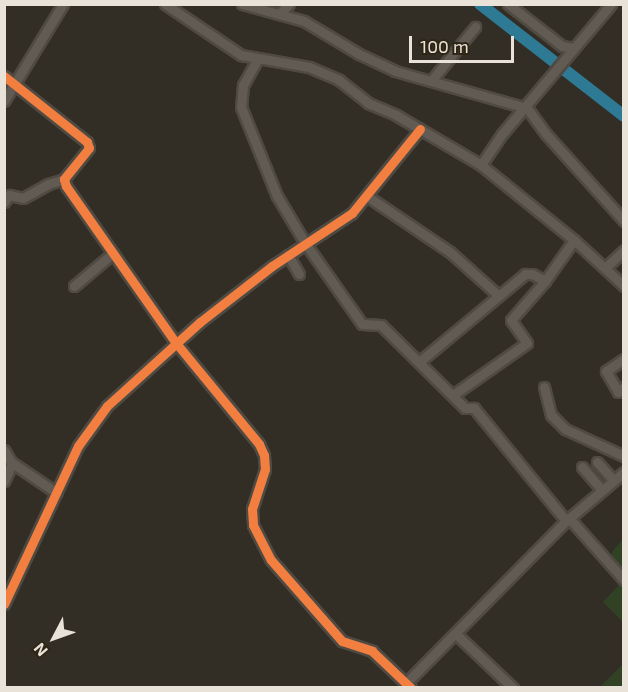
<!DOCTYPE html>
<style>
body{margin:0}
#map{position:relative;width:628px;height:692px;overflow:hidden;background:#332e25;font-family:"Exo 2",sans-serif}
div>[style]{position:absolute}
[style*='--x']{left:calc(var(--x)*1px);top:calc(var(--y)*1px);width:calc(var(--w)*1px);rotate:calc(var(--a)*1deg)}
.green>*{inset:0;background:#314124}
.river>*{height:12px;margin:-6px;padding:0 6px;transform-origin:6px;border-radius:6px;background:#2e7993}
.roads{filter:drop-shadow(2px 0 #4f4a42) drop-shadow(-2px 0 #4f4a42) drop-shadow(0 2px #4f4a42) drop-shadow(0 -2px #4f4a42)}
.minor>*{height:9px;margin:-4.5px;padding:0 4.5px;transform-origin:4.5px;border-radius:4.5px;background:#625b54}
.cycleway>*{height:9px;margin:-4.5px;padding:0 4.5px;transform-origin:4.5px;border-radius:4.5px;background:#f27e40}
span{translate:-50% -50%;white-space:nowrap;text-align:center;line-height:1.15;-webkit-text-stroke:6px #2f2515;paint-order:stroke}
.frame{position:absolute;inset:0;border:6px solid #e9e2d8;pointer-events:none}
.north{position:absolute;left:24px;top:608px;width:60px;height:60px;-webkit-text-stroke:4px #2f2515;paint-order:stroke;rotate:229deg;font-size:16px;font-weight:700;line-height:24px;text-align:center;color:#e9e2d8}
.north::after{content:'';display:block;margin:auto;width:21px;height:27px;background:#e9e2d8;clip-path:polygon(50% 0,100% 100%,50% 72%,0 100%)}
.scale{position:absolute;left:409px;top:36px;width:105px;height:27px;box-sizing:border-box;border:3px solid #e9e2d8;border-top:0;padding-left:8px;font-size:18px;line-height:21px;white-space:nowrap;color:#e9e2d8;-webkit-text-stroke:4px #2f2515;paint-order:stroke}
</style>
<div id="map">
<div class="green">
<i style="clip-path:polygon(623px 539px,623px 622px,603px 602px,621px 583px,621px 573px,612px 559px,612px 552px)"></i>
<i style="clip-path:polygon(623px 664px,623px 687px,600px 687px)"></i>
</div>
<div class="river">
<i style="--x:480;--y:4;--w:182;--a:37.9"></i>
</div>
<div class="roads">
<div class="minor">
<i style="--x:165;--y:4;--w:92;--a:33.9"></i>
<i style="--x:241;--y:55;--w:69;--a:10"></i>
<i style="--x:309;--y:67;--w:33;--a:23"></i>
<i style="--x:339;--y:80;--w:37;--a:38"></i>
<i style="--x:368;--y:103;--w:30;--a:23"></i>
<i style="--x:396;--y:115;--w:99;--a:30.5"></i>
<i style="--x:481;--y:165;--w:119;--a:38.9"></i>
<i style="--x:574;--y:240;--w:68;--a:42.6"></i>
<i style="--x:242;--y:4;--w:64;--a:15.3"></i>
<i style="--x:304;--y:21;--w:64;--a:31"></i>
<i style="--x:359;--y:54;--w:40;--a:25"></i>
<i style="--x:395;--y:71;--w:137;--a:15.7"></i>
<i style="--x:527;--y:108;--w:32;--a:54"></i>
<i style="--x:546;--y:134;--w:117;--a:48.1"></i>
<i style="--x:508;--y:4;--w:68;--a:37.9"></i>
<i style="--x:562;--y:46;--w:11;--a:10"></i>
<i style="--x:279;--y:14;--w:14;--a:-45"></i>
<i style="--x:257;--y:60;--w:29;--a:119"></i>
<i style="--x:243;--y:85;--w:22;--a:95"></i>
<i style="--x:241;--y:107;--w:96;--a:68"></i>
<i style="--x:277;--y:196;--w:55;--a:59.2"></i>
<i style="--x:305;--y:243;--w:99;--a:54.9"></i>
<i style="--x:362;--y:324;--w:19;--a:3"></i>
<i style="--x:381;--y:325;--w:118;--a:44.7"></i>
<i style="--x:465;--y:408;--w:9;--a:0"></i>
<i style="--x:474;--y:408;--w:146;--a:50.8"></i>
<i style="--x:4;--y:76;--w:106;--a:38.5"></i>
<i style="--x:87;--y:142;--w:6;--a:72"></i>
<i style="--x:89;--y:148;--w:40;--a:129"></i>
<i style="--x:64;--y:179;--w:7;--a:74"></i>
<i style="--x:66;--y:186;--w:192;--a:55"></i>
<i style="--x:176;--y:343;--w:131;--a:50.6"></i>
<i style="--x:259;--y:444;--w:12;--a:66"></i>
<i style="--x:264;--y:455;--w:14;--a:86"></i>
<i style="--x:265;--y:469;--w:42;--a:108"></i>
<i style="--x:252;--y:509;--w:16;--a:86"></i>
<i style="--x:253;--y:525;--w:39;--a:63"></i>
<i style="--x:271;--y:560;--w:108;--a:48.8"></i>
<i style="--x:342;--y:641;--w:32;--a:18"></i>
<i style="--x:372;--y:651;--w:54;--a:43.5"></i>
<i style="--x:431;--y:81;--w:70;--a:-50.8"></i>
<i style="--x:4;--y:101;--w:114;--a:-58.7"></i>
<i style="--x:481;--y:165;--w:37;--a:-56"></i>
<i style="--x:502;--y:134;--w:170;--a:-50"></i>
<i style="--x:367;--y:196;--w:100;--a:34"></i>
<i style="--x:450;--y:252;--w:64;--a:41.9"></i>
<i style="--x:4;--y:202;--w:9;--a:-54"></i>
<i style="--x:9;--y:195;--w:14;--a:12"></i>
<i style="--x:23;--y:198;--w:29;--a:-29"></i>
<i style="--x:48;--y:184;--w:17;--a:-17"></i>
<i style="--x:288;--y:255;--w:22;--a:60"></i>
<i style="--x:605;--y:268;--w:26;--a:-43"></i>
<i style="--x:74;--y:286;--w:51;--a:-40.2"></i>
<i style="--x:624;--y:359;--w:22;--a:146"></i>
<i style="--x:606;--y:371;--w:24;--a:60"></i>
<i style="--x:618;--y:392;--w:8;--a:-40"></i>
<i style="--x:419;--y:362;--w:138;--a:-39.7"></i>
<i style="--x:525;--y:274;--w:7;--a:0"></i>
<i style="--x:532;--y:274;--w:15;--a:28"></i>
<i style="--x:544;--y:387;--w:29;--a:76"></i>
<i style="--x:551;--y:415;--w:20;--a:45"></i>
<i style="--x:565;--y:429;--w:65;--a:24.6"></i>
<i style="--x:453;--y:395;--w:90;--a:-35.1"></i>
<i style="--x:527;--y:343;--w:28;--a:-125"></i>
<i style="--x:511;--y:320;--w:52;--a:-48.9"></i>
<i style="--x:545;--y:281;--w:50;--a:-54.7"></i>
<i style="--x:4;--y:450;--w:14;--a:60"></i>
<i style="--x:11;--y:462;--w:55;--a:34"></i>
<i style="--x:597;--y:462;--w:24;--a:48"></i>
<i style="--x:582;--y:467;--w:30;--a:49"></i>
<i style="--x:4;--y:481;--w:17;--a:-65"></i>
<i style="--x:11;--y:466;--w:4;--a:-14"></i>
<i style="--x:569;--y:518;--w:83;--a:48.4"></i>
<i style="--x:4;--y:604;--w:174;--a:-64.9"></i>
<i style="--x:78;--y:446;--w:49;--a:-54.1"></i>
<i style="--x:107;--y:406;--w:125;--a:-42.1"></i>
<i style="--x:200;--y:322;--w:91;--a:-37.9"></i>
<i style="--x:272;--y:266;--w:96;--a:-33.5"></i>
<i style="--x:352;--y:213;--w:108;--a:-51"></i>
<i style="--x:456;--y:634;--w:79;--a:43.5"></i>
<i style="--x:406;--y:683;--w:228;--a:-45.4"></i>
<i style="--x:566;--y:521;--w:76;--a:-40.2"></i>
</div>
</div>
<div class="cycleway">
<i style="--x:4;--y:76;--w:106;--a:38.5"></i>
<i style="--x:87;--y:142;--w:6;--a:72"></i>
<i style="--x:89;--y:148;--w:40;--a:129"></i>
<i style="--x:64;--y:179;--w:7;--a:74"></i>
<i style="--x:66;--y:186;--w:192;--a:55"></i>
<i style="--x:176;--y:343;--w:131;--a:50.6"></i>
<i style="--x:259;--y:444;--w:12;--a:66"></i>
<i style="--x:264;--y:455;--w:14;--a:86"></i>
<i style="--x:265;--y:469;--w:42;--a:108"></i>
<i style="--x:252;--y:509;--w:16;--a:86"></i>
<i style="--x:253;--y:525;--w:39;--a:63"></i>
<i style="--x:271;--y:560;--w:108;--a:48.8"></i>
<i style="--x:342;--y:641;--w:32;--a:18"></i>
<i style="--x:372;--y:651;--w:54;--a:43.5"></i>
<i style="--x:4;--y:604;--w:174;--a:-64.9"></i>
<i style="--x:78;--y:446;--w:49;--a:-54.1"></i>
<i style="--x:107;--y:406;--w:125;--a:-42.1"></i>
<i style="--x:200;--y:322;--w:91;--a:-37.9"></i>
<i style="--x:272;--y:266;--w:96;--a:-33.5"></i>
<i style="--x:352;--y:213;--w:108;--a:-51"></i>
</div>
<div class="frame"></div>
<div class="north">N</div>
<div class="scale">100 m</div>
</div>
